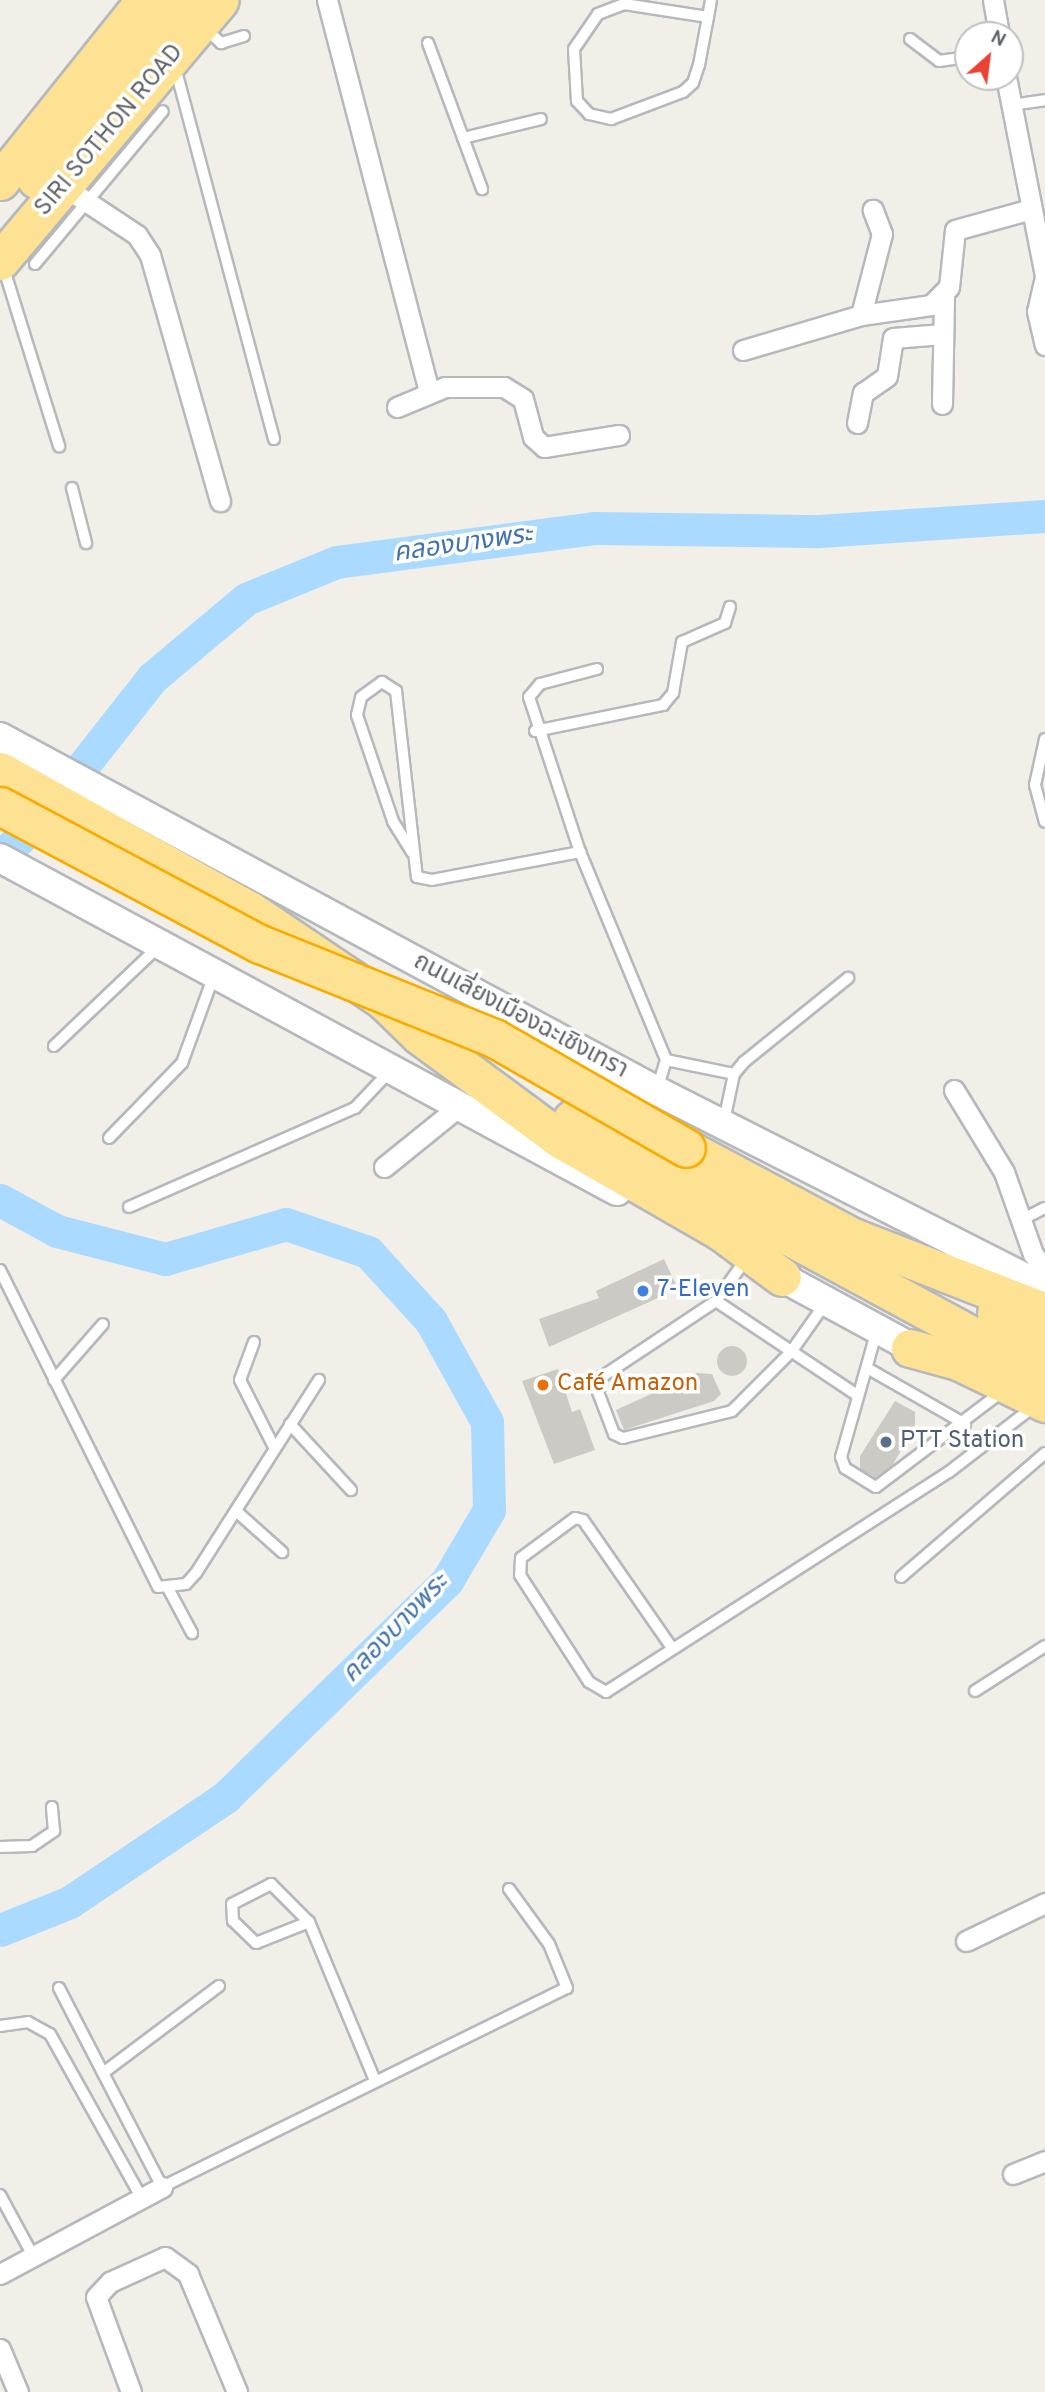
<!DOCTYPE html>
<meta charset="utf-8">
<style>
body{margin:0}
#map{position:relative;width:1045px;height:2392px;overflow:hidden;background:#f1efe8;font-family:Overpass,"Noto Sans Thai",sans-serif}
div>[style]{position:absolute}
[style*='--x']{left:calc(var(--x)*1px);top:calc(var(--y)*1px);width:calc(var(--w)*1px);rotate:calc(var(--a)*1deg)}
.river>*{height:33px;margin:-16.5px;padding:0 16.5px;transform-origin:16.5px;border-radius:16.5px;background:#aadaff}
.building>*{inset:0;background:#cccac5}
.round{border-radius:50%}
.roads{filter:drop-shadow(2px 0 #b5b8bc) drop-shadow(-2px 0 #b5b8bc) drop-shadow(0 2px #b5b8bc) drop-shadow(0 -2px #b5b8bc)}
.lane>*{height:10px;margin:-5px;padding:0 5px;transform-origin:5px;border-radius:5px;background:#fff}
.street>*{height:19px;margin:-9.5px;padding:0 9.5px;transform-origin:9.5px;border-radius:9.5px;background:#fff}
.secondary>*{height:28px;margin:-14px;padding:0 14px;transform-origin:14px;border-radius:14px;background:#fff}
.highway>*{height:37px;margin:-18.5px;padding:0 18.5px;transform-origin:18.5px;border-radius:18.5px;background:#fde293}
.bridges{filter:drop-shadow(2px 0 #f9ab00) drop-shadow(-2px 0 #f9ab00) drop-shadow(0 2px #f9ab00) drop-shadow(0 -2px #f9ab00)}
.highway-bridge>*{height:37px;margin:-18.5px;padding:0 18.5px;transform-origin:18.5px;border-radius:18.5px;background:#fde293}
.dots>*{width:19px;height:19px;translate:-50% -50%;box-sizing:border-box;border:4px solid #fff;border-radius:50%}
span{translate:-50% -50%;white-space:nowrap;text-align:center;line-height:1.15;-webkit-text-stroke:7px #fff;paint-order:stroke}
.street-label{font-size:24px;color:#5f6368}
.shop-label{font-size:24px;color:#366cbe}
.left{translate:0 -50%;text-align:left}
.food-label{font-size:24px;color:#c56008}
.service-label{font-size:24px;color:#4e5e75}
.water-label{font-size:26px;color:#4174aa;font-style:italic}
.north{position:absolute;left:954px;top:21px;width:70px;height:70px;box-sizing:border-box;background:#fff;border:2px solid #bfc1c3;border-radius:50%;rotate:28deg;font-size:19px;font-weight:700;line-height:28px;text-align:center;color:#5f6368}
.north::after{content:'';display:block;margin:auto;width:24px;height:32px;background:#ea4335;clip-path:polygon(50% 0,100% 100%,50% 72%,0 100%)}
</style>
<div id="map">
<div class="river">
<i style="--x:0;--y:858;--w:69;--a:-45"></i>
<i style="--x:49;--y:809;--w:167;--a:-51.8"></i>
<i style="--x:152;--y:678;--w:123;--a:-40"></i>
<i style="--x:246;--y:599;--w:97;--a:-22.3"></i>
<i style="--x:336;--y:562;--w:260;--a:-7.5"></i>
<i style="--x:594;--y:528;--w:225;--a:0.8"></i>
<i style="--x:819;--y:531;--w:226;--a:-3.8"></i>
<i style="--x:0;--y:1200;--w:65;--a:28.5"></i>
<i style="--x:57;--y:1231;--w:112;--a:14.5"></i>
<i style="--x:165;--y:1259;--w:126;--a:-16.1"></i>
<i style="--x:286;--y:1224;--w:87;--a:18.9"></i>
<i style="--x:368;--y:1252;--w:93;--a:47.6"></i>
<i style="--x:431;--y:1321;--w:115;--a:61"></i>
<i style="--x:487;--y:1422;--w:88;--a:88.7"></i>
<i style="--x:489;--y:1510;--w:82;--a:120.6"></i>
<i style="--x:447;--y:1581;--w:309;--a:135.7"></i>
<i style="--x:226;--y:1797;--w:188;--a:146.1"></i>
<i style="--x:70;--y:1902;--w:75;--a:158.2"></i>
</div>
<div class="building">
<i style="clip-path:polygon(664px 1259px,678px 1289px,549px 1347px,539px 1319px,599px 1298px,596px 1291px)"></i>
<i class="round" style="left:717px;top:1346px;width:30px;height:30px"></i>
<i style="clip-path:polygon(558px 1369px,572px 1412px,580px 1409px,595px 1450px,554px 1464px,522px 1381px)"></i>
<i style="clip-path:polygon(697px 1373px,712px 1374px,721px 1394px,714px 1401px,624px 1430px,616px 1410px)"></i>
<i style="clip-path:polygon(895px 1401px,915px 1412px,915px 1426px,892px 1466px,876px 1478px,860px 1469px,860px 1456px)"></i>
</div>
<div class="roads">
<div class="lane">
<i style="--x:708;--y:17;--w:85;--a:-171.2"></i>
<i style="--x:624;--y:4;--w:28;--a:159"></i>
<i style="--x:598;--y:14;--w:42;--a:124.4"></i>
<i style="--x:574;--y:49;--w:52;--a:86.7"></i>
<i style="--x:577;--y:101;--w:18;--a:47"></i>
<i style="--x:589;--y:114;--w:23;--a:13"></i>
<i style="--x:611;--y:119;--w:77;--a:-20.6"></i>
<i style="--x:683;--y:92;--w:13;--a:-42"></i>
<i style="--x:693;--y:83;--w:19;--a:-72"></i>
<i style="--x:699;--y:65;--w:49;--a:-79.4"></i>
<i style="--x:708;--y:17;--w:17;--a:-80"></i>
<i style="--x:206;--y:29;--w:21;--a:43"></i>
<i style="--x:221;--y:43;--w:24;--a:-17"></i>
<i style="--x:910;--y:39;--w:36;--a:37"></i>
<i style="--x:939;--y:61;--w:29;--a:-8"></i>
<i style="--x:428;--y:43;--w:156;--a:69.7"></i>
<i style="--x:175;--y:67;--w:385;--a:75.1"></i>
<i style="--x:1011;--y:105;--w:34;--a:-8"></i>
<i style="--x:463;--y:138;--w:80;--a:-13.7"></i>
<i style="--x:35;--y:264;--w:199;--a:-50.1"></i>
<i style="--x:3;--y:266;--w:189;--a:72.7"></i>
<i style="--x:72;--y:488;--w:57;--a:75.7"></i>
<i style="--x:597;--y:669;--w:59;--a:165.3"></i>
<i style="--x:540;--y:684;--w:17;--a:130"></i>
<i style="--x:529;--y:697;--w:163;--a:71.8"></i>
<i style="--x:580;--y:852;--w:225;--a:67.5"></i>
<i style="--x:666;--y:1060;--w:28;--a:107"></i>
<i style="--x:535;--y:731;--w:131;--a:-11.5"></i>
<i style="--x:663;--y:705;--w:16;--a:-50"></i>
<i style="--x:673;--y:693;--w:52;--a:-80"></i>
<i style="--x:682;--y:642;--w:47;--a:-23.8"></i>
<i style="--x:725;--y:623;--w:17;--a:-73"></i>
<i style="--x:1045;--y:739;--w:47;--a:102.3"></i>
<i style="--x:1035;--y:785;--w:38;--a:75"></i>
<i style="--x:412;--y:852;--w:36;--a:-122"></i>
<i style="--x:393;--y:821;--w:112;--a:-108.8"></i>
<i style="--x:357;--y:715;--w:18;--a:-77"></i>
<i style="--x:361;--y:697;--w:26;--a:-36"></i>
<i style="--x:382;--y:682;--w:17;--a:33"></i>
<i style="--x:396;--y:691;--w:187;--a:83.6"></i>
<i style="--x:417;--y:877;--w:15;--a:11"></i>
<i style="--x:432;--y:880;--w:151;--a:-10.7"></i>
<i style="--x:54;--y:1046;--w:146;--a:-43.6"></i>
<i style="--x:666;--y:1060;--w:69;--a:11.6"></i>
<i style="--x:724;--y:1121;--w:48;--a:-78"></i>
<i style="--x:734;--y:1074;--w:16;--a:-50"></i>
<i style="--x:744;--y:1062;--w:134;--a:-38.9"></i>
<i style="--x:109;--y:1138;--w:105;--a:-45.8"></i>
<i style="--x:182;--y:1063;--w:94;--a:-70"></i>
<i style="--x:129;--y:1207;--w:247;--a:-23.7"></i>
<i style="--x:355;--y:1108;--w:51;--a:-46.6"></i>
<i style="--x:1025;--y:1218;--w:22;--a:-27"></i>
<i style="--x:746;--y:1259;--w:52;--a:125.5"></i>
<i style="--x:716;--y:1301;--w:139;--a:146.4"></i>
<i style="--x:600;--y:1378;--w:14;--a:98"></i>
<i style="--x:598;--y:1392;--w:45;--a:69.1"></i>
<i style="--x:614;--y:1434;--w:10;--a:24"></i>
<i style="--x:623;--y:1438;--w:112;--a:-13.9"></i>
<i style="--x:732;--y:1411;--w:83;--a:-45"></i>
<i style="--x:791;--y:1352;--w:57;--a:-54.9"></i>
<i style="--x:0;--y:1270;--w:354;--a:63.5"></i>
<i style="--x:158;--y:1587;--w:28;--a:-6"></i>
<i style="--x:186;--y:1584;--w:15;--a:-48"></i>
<i style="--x:196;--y:1573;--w:229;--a:-57.5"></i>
<i style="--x:716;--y:1301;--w:169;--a:33.7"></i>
<i style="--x:877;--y:1330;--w:132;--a:105.8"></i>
<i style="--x:841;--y:1457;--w:12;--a:70"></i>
<i style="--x:845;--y:1468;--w:36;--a:32"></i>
<i style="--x:876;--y:1487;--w:154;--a:-37.1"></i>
<i style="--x:254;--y:1342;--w:40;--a:110.2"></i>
<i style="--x:240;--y:1380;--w:77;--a:63.1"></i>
<i style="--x:867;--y:1368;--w:113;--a:29.7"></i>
<i style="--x:54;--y:1380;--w:74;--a:-48.8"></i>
<i style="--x:290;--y:1424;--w:90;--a:47.3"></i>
<i style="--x:236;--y:1511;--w:62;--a:41.7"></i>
<i style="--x:901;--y:1577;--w:190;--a:-40.7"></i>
<i style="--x:169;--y:1590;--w:49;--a:61.9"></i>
<i style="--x:672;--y:1648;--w:156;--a:-124.8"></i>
<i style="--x:583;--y:1520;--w:8;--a:-166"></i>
<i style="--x:575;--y:1518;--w:67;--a:143.5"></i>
<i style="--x:521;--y:1558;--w:17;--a:93"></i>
<i style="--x:520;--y:1575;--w:127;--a:57.2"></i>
<i style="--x:589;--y:1682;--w:20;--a:30"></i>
<i style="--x:606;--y:1692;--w:407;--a:-32.7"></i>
<i style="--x:949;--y:1472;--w:100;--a:-37.7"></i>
<i style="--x:975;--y:1691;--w:83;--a:-32.7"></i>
<i style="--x:0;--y:1847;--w:32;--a:-2"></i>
<i style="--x:32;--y:1846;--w:27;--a:-34"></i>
<i style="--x:54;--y:1831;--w:24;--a:-95"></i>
<i style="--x:309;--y:1922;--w:57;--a:158.4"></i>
<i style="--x:256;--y:1943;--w:32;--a:-136"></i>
<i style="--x:233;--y:1921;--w:17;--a:-93"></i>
<i style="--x:232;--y:1904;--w:44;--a:-27.1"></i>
<i style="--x:271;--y:1884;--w:54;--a:45"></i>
<i style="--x:309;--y:1922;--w:169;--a:67.4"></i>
<i style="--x:59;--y:1988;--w:224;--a:62.6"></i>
<i style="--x:162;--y:2187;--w:451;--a:-26.2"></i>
<i style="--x:567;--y:1988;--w:48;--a:-112.2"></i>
<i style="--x:549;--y:1944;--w:68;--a:-126"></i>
<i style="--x:0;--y:2026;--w:28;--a:-8"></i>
<i style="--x:28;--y:2022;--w:25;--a:29"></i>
<i style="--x:50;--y:2034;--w:187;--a:60.8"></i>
<i style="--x:103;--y:2073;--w:145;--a:-36.9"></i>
<i style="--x:0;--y:2195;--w:67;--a:61.5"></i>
</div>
<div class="street">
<i style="--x:327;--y:0;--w:404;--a:75.4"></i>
<i style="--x:993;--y:0;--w:36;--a:80"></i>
<i style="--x:1006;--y:77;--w:203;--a:78.9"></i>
<i style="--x:63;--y:186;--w:89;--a:33.5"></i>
<i style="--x:137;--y:235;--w:24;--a:57"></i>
<i style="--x:150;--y:255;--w:256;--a:74.1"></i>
<i style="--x:1045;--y:277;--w:35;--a:103"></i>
<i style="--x:1037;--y:311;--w:35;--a:77"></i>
<i style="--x:861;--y:315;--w:84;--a:-75.5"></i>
<i style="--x:882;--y:234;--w:26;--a:-111"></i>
<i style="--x:743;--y:350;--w:123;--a:-16.5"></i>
<i style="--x:861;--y:315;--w:71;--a:-8.1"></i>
<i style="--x:931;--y:305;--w:25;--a:-45"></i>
<i style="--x:949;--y:287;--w:57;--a:-84"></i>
<i style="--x:955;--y:230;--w:79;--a:-15.4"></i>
<i style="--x:942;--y:404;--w:109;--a:-88.9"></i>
<i style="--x:397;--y:407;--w:52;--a:-22.6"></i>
<i style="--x:445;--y:387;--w:59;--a:0"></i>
<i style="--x:504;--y:387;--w:22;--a:32"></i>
<i style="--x:523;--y:399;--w:39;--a:75"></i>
<i style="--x:533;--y:437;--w:15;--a:42"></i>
<i style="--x:544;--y:447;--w:76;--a:-9.1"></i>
<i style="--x:857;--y:423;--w:31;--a:-79"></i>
<i style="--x:863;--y:393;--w:29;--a:-35"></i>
<i style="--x:887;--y:376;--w:38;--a:-81"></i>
<i style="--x:893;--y:338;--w:50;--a:-4.6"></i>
<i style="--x:954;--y:1090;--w:96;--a:58.6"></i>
<i style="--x:1004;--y:1172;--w:87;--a:70.5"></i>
<i style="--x:1033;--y:1254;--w:20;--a:53"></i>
<i style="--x:384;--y:1167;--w:94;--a:-38.9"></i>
<i style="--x:966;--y:1941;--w:88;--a:-25.7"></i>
<i style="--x:1013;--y:2174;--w:35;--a:-22"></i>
<i style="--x:0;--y:2274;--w:184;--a:-28.2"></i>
<i style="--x:0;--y:2349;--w:47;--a:67.3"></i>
<i style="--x:131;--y:2392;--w:101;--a:-110.2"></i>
<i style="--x:96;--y:2297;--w:21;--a:-47"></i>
<i style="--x:110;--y:2282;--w:60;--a:-24.4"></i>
<i style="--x:165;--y:2257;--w:29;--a:36"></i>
<i style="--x:188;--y:2274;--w:128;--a:67.4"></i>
</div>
<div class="secondary">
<i style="--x:0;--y:737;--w:746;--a:28.32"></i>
<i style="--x:657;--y:1091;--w:435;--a:26.9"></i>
<i style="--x:0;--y:858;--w:701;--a:28.36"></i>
<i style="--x:765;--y:1268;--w:187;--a:28.5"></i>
</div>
<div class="highway">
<i style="--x:36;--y:179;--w:231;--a:-50.8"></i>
<i style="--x:0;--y:181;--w:232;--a:-51.3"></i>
<i style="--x:0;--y:261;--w:341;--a:-49.9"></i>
<i style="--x:0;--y:771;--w:287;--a:29.2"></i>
<i style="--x:251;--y:911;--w:159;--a:34"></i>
<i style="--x:383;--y:1000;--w:50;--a:44.2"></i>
<i style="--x:419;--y:1035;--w:175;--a:36.4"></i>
<i style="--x:560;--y:1139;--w:185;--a:29.9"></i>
<i style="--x:720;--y:1231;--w:77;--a:36.6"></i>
<i style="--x:572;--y:1119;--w:538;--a:28.42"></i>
<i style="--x:686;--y:1148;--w:189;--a:28.1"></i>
<i style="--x:853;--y:1237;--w:206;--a:21.3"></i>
<i style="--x:996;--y:1313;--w:55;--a:28"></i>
<i style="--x:910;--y:1348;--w:50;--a:15.2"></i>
<i style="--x:958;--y:1361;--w:97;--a:25.8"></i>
</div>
</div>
<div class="bridges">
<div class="highway-bridge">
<i style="--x:0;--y:806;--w:294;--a:28"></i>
<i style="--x:260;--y:944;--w:252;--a:21.9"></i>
<i style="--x:494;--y:1038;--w:221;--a:29.8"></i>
</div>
</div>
<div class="dots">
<i style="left:643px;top:1291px;background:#3f7fe0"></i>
<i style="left:543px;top:1385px;background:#e8710a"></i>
<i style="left:886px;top:1442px;background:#5c6f8a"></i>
</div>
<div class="street-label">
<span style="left:110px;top:131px;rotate:-50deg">SIRI SOTHON ROAD</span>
<span style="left:520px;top:1017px;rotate:28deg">ถนนเลี่ยงเมืองฉะเชิงเทรา</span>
</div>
<div class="shop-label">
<span class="left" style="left:657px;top:1291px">7-Eleven</span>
</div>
<div class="food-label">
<span class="left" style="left:557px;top:1385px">Café Amazon</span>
</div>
<div class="service-label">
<span class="left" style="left:900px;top:1442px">PTT Station</span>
</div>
<div class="water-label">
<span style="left:463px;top:545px;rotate:-8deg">คลองบางพระ</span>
<span style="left:396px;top:1629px;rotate:-46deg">คลองบางพระ</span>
</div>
<div class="north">N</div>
</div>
